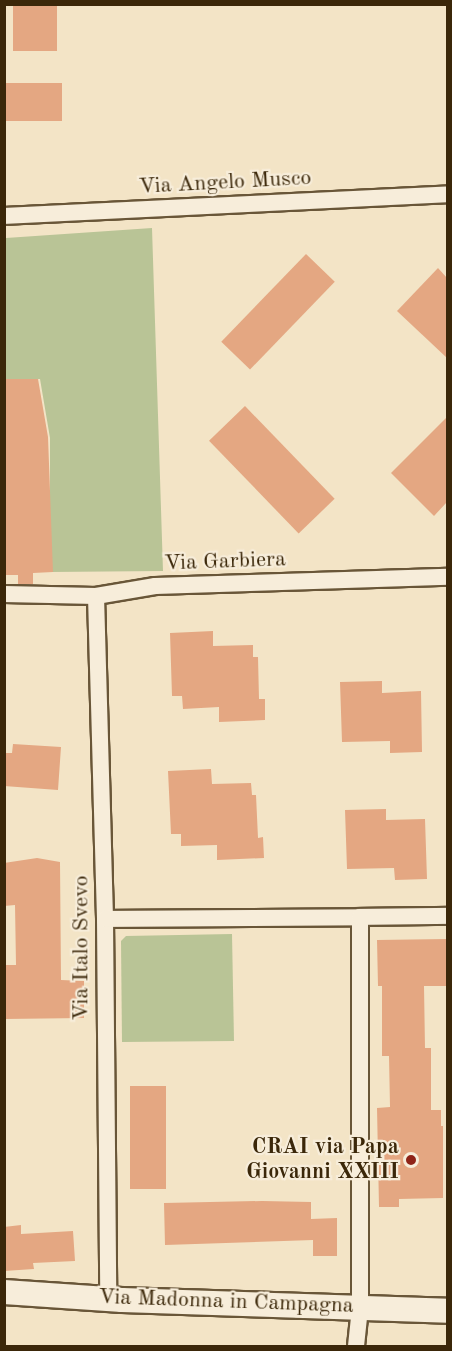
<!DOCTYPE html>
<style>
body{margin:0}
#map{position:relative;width:452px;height:1351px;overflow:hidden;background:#f3e4c6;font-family:"Old Standard TT",serif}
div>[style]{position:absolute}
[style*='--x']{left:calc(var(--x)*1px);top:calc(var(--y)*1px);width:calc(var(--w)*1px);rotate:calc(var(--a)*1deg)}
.green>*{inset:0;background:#b9c496}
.building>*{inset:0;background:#e4a782;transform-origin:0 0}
.roads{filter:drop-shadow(2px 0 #695638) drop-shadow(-2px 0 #695638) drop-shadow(0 2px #695638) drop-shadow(0 -2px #695638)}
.street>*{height:16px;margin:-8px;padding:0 8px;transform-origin:8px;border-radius:8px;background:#f7edda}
.secondary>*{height:24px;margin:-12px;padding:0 12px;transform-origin:12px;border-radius:12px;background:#f7edda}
.dots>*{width:16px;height:16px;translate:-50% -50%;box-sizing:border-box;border:3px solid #f7edda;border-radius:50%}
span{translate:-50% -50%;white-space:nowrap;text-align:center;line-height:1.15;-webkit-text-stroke:4.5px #f7edda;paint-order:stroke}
.street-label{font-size:22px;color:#3b2709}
.poi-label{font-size:22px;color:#3b2709;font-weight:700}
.right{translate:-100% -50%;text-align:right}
.frame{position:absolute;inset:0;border:6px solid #3b2709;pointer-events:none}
</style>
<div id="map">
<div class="green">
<i style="clip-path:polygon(152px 228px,163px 571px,50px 572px,50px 438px,40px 379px,5px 380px,6px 238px)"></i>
<i style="clip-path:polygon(232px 934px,234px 1041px,122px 1042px,121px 941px,126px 936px)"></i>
</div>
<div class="building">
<i style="left:13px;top:4px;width:44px;height:47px"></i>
<i style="left:4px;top:83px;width:58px;height:38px"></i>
<i style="left:306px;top:254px;width:40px;height:122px;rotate:44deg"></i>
<i style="clip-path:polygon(438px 268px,447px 278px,447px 358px,397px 311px)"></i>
<i style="clip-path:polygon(4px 379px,38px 379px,48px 437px,53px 572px,33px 573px,33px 584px,18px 584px,18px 575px,4px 575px)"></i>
<i style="left:245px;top:406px;width:129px;height:50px;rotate:46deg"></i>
<i style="clip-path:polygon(447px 417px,447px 502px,434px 516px,391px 473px)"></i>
<i style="clip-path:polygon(213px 631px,213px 646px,253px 645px,253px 657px,258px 657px,259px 699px,265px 699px,265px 720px,219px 722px,219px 707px,183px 709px,182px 696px,172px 696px,170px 633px)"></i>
<i style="clip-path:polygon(382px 681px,382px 693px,421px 691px,422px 752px,390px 753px,390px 741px,342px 742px,340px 682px)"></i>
<i style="clip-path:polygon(13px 744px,61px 747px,58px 790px,4px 786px,4px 753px,12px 753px)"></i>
<i style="clip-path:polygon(211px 769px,212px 784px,251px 783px,252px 795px,256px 795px,258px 838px,263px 837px,264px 858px,217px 860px,217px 845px,181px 846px,181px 834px,171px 834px,168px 771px)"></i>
<i style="clip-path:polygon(386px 809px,386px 820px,425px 819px,427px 879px,395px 880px,394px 868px,347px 869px,345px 810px)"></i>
<i style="clip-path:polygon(37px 858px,60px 862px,61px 980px,84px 981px,84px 1018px,4px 1019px,4px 965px,16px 965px,15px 905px,4px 906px,4px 863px)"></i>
<i style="clip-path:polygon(447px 939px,447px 986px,424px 986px,425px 1048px,431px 1048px,431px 1110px,441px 1110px,441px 1126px,443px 1126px,443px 1198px,399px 1199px,399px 1207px,379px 1207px,377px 1108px,390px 1107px,389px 1056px,382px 1056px,382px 986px,378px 986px,377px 940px)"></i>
<i style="left:130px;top:1086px;width:36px;height:103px"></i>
<i style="clip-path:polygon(262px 1201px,311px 1202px,311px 1219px,337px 1218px,337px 1256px,313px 1256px,313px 1240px,165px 1245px,164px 1203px)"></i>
<i style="clip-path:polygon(21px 1225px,21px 1234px,73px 1231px,75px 1261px,33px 1263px,34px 1269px,4px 1271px,4px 1227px)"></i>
</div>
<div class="roads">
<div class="street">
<i style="--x:4;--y:216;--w:445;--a:-2.8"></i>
<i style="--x:4;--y:594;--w:92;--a:1.2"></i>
<i style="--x:96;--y:596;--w:60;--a:-9.6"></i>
<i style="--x:155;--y:586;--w:293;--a:-1.8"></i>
<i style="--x:96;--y:596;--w:323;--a:88.4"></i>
<i style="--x:105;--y:919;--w:380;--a:89.5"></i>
<i style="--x:105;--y:919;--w:255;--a:-0.4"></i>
<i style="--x:356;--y:1346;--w:39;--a:-84"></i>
<i style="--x:360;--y:1307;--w:390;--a:-90"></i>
<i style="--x:360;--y:917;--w:88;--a:-0.7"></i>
</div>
<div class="secondary">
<i style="--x:4;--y:1292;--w:118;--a:3.9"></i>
<i style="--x:122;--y:1300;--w:326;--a:1.9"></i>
</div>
</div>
<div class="dots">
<i style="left:411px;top:1160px;background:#8f2418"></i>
</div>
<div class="street-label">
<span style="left:225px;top:183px;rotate:-3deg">Via Angelo Musco</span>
<span style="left:225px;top:562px;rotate:-2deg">Via Garbiera</span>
<span style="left:82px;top:948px;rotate:-90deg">Via Italo Svevo</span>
<span style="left:226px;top:1302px;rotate:2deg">Via Madonna in Campagna</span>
</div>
<div class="poi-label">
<span class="right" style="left:399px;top:1160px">CRAI via Papa<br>Giovanni XXIII</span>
</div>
<div class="frame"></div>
</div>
